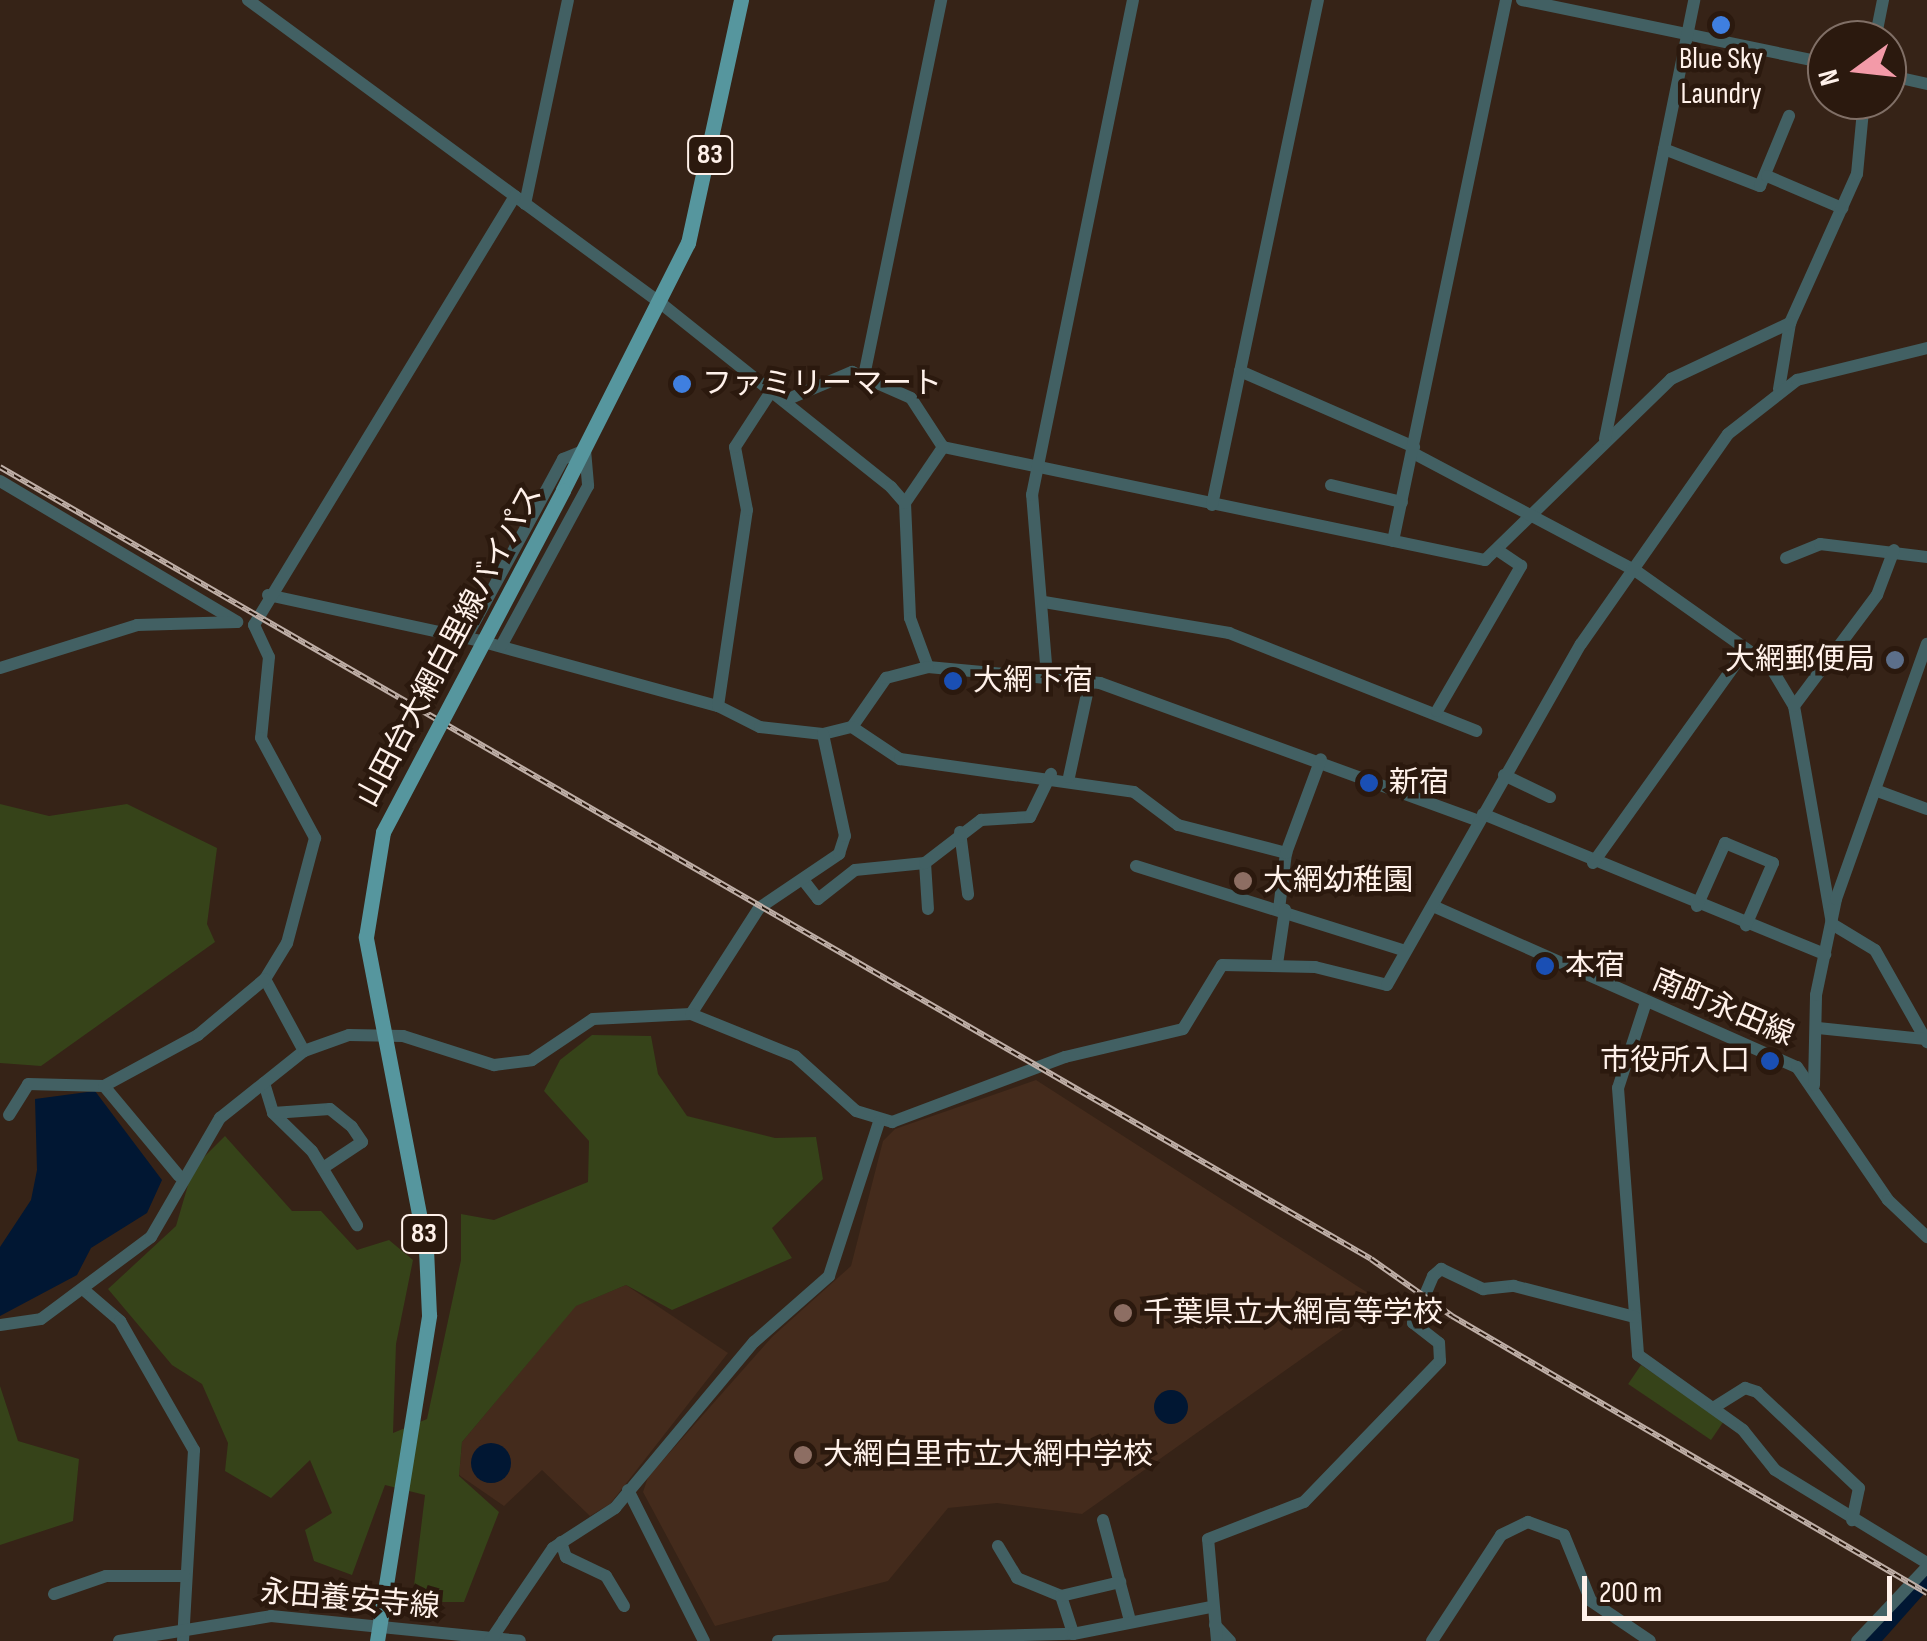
<!DOCTYPE html>
<meta charset="utf-8">
<style>
body{margin:0}
#map{position:relative;width:1927px;height:1641px;overflow:hidden;background:#362317;font-family:"Sofia Sans Condensed","Noto Sans JP",sans-serif}
div>[style]{position:absolute}
[style*='--x']{left:calc(var(--x)*1px);top:calc(var(--y)*1px);width:calc(var(--w)*1px);rotate:calc(var(--a)*1deg)}
.built>*{inset:0;background:#442b1c}
.green>*{inset:0;background:#364319;transform-origin:0 0}
.water>*{inset:0;background:#011733}
.round{border-radius:50%}
.river>*{height:18px;margin:-9px;padding:0 9px;transform-origin:9px;border-radius:9px;background:#011733}
.minor>*{height:12px;margin:-6px;padding:0 6px;transform-origin:6px;border-radius:6px;background:#426063}
.major>*{height:15px;margin:-7.5px;padding:0 7.5px;transform-origin:7.5px;border-radius:7.5px;background:#56969e}
.rail>*{height:6px;margin-top:-3px;transform-origin:0;background:repeating-linear-gradient(90deg,#2b190e 0 8px,#bfafa7 0 16px);box-sizing:border-box;border-block:2px solid #bfafa7}
.minor-bridge>*{height:12px;margin:-6px;padding:0 6px;transform-origin:6px;border-radius:6px;background:#426063}
.major-bridge>*{height:15px;margin:-7.5px;padding:0 7.5px;transform-origin:7.5px;border-radius:7.5px;background:#56969e}
.dots>*{width:28px;height:28px;translate:-50% -50%;box-sizing:border-box;border:5px solid #2b190e;border-radius:50%}
span{translate:-50% -50%;white-space:nowrap;text-align:center;line-height:1.15;-webkit-text-stroke:9px #2b190e;paint-order:stroke}
.shield-label span{padding:2px 8px;background:#2b190e;border:2px solid;border-radius:8px;-webkit-text-stroke-width:0}
.shield-label{font-size:28px;color:#fff1ea;font-weight:700}
.poi-label{font-size:30px;color:#fff1ea}
.left{translate:0 -50%;text-align:left}
.right{translate:-100% -50%;text-align:right}
.street-label{font-size:30px;color:#fff1ea}
.north{position:absolute;left:1807px;top:20px;width:100px;height:100px;box-sizing:border-box;background:#2b190e;border:2px solid #806f66;border-radius:50%;rotate:255deg;font-size:28px;font-weight:700;line-height:40px;text-align:center;color:#fff1ea}
.north::after{content:'';display:block;margin:auto;width:35px;height:45px;background:#f39aa8;clip-path:polygon(50% 0,100% 100%,50% 72%,0 100%)}
.scale{position:absolute;left:1582px;top:1576px;width:310px;height:45px;box-sizing:border-box;border:5px solid #fff1ea;border-top:0;padding-left:12px;font-size:30px;line-height:35px;white-space:nowrap;color:#fff1ea;-webkit-text-stroke:8px #2b190e;paint-order:stroke}
</style>
<div id="map">
<div class="built">
<i style="clip-path:polygon(1036px 1080px,1382px 1302px,1082px 1514px,997px 1503px,948px 1508px,888px 1581px,715px 1626px,643px 1492px,648px 1477px,772px 1337px,851px 1266px,883px 1141px,895px 1129px)"></i>
<i style="clip-path:polygon(626px 1285px,728px 1353px,610px 1504px,590px 1516px,542px 1470px,504px 1506px,459px 1475px,462px 1442px,575px 1306px)"></i>
</div>
<div class="green">
<i style="clip-path:polygon(0 804px,49px 816px,127px 804px,217px 848px,207px 924px,215px 942px,41px 1066px,0 1063px)"></i>
<i style="clip-path:polygon(592px 1035px,651px 1036px,658px 1074px,687px 1116px,775px 1138px,816px 1137px,823px 1179px,772px 1228px,792px 1258px,672px 1310px,626px 1285px,576px 1306px,462px 1442px,459px 1476px,499px 1512px,464px 1602px,412px 1602px,425px 1495px,385px 1485px,352px 1575px,314px 1561px,305px 1530px,332px 1513px,310px 1460px,271px 1498px,225px 1471px,228px 1443px,202px 1384px,172px 1365px,108px 1289px,176px 1226px,193px 1168px,225px 1136px,292px 1211px,321px 1211px,357px 1250px,389px 1240px,413px 1260px,396px 1344px,393px 1433px,427px 1419px,461px 1260px,461px 1214px,494px 1220px,588px 1182px,589px 1141px,544px 1091px,560px 1060px)"></i>
<i style="left:1641px;top:1365px;width:100px;height:23px;rotate:34deg"></i>
<i style="clip-path:polygon(0 1386px,18px 1441px,79px 1459px,73px 1521px,0 1545px)"></i>
</div>
<div class="water">
<i style="clip-path:polygon(95px 1091px,162px 1180px,147px 1213px,91px 1248px,77px 1275px,0 1316px,0 1247px,31px 1200px,37px 1170px,35px 1099px)"></i>
<i class="round" style="left:1154px;top:1390px;width:34px;height:34px"></i>
<i class="round" style="left:471px;top:1443px;width:40px;height:40px"></i>
</div>
<div class="river">
<i style="--x:1870;--y:1641;--w:86;--a:-48.3"></i>
</div>
<div class="minor">
<i style="--x:248;--y:0;--w:515;--a:36.31"></i>
<i style="--x:663;--y:305;--w:292;--a:38.6"></i>
<i style="--x:891;--y:487;--w:21;--a:49"></i>
<i style="--x:905;--y:503;--w:115;--a:87.5"></i>
<i style="--x:910;--y:618;--w:52;--a:69.8"></i>
<i style="--x:928;--y:667;--w:173;--a:5.3"></i>
<i style="--x:1100;--y:683;--w:403;--a:20"></i>
<i style="--x:1522;--y:0;--w:311;--a:11.7"></i>
<i style="--x:1875;--y:40;--w:41;--a:-78.7"></i>
<i style="--x:1887;--y:75;--w:41;--a:12.7"></i>
<i style="--x:1664;--y:149;--w:103;--a:21.1"></i>
<i style="--x:1760;--y:186;--w:76;--a:-67.5"></i>
<i style="--x:1767;--y:176;--w:82;--a:23.1"></i>
<i style="--x:525;--y:204;--w:208;--a:-78.1"></i>
<i style="--x:1240;--y:371;--w:190;--a:23.6"></i>
<i style="--x:864;--y:376;--w:384;--a:-78.4"></i>
<i style="--x:1779;--y:389;--w:67;--a:-80.5"></i>
<i style="--x:1790;--y:323;--w:163;--a:-65.8"></i>
<i style="--x:1857;--y:174;--w:74;--a:-84.6"></i>
<i style="--x:786;--y:400;--w:72;--a:-23"></i>
<i style="--x:852;--y:372;--w:64;--a:23.8"></i>
<i style="--x:911;--y:398;--w:59;--a:56.9"></i>
<i style="--x:943;--y:447;--w:554;--a:11.78"></i>
<i style="--x:1485;--y:560;--w:260;--a:-44.2"></i>
<i style="--x:1671;--y:379;--w:132;--a:-25.2"></i>
<i style="--x:1605;--y:439;--w:448;--a:-78.5"></i>
<i style="--x:1413;--y:453;--w:252;--a:27.9"></i>
<i style="--x:1636;--y:571;--w:164;--a:35.3"></i>
<i style="--x:1770;--y:666;--w:47;--a:59"></i>
<i style="--x:1794;--y:706;--w:221;--a:80.1"></i>
<i style="--x:0;--y:481;--w:276;--a:30.7"></i>
<i style="--x:1331;--y:485;--w:73;--a:13.5"></i>
<i style="--x:905;--y:503;--w:68;--a:-55.8"></i>
<i style="--x:1212;--y:505;--w:516;--a:-78.15"></i>
<i style="--x:1393;--y:541;--w:553;--a:-78.2"></i>
<i style="--x:1786;--y:558;--w:37;--a:-22"></i>
<i style="--x:1820;--y:544;--w:108;--a:6.9"></i>
<i style="--x:268;--y:595;--w:217;--a:12.2"></i>
<i style="--x:480;--y:641;--w:247;--a:15.3"></i>
<i style="--x:718;--y:706;--w:47;--a:26.6"></i>
<i style="--x:760;--y:727;--w:63;--a:6.3"></i>
<i style="--x:823;--y:734;--w:30;--a:-14"></i>
<i style="--x:852;--y:727;--w:60;--a:-55.2"></i>
<i style="--x:886;--y:678;--w:43;--a:-14.7"></i>
<i style="--x:1044;--y:602;--w:188;--a:9.5"></i>
<i style="--x:1229;--y:633;--w:266;--a:21.6"></i>
<i style="--x:254;--y:625;--w:502;--a:-58.68"></i>
<i style="--x:254;--y:625;--w:35;--a:65"></i>
<i style="--x:269;--y:657;--w:81;--a:95.6"></i>
<i style="--x:261;--y:738;--w:114;--a:61.6"></i>
<i style="--x:315;--y:838;--w:109;--a:104.9"></i>
<i style="--x:287;--y:943;--w:42;--a:121.4"></i>
<i style="--x:265;--y:979;--w:82;--a:61.6"></i>
<i style="--x:466;--y:638;--w:204;--a:-61.5"></i>
<i style="--x:563;--y:459;--w:24;--a:-22"></i>
<i style="--x:585;--y:450;--w:36;--a:85"></i>
<i style="--x:588;--y:486;--w:182;--a:118.5"></i>
<i style="--x:0;--y:668;--w:144;--a:-17.4"></i>
<i style="--x:137;--y:625;--w:100;--a:-1.7"></i>
<i style="--x:1047;--y:676;--w:182;--a:-94.7"></i>
<i style="--x:1032;--y:495;--w:505;--a:-78.47"></i>
<i style="--x:718;--y:706;--w:198;--a:-81.6"></i>
<i style="--x:747;--y:510;--w:64;--a:-100.8"></i>
<i style="--x:735;--y:447;--w:68;--a:-57"></i>
<i style="--x:1794;--y:706;--w:139;--a:-53.2"></i>
<i style="--x:1877;--y:595;--w:48;--a:-69.3"></i>
<i style="--x:1437;--y:711;--w:168;--a:-59.9"></i>
<i style="--x:1521;--y:566;--w:29;--a:-146"></i>
<i style="--x:852;--y:727;--w:58;--a:33.7"></i>
<i style="--x:900;--y:759;--w:236;--a:8"></i>
<i style="--x:1134;--y:792;--w:55;--a:36.9"></i>
<i style="--x:1178;--y:825;--w:112;--a:14.5"></i>
<i style="--x:1504;--y:775;--w:51;--a:25.6"></i>
<i style="--x:1069;--y:777;--w:99;--a:-77.8"></i>
<i style="--x:1875;--y:790;--w:55;--a:20.1"></i>
<i style="--x:1483;--y:814;--w:370;--a:22.3"></i>
<i style="--x:960;--y:832;--w:63;--a:82.6"></i>
<i style="--x:925;--y:863;--w:46;--a:86.3"></i>
<i style="--x:1593;--y:863;--w:263;--a:-54.4"></i>
<i style="--x:1136;--y:866;--w:279;--a:17.5"></i>
<i style="--x:804;--y:881;--w:23;--a:52"></i>
<i style="--x:818;--y:899;--w:47;--a:-38.1"></i>
<i style="--x:855;--y:870;--w:70;--a:-5.7"></i>
<i style="--x:925;--y:863;--w:71;--a:-37.5"></i>
<i style="--x:981;--y:820;--w:49;--a:-3.5"></i>
<i style="--x:1030;--y:817;--w:48;--a:-64"></i>
<i style="--x:1433;--y:906;--w:398;--a:23.9"></i>
<i style="--x:1797;--y:1067;--w:161;--a:55.6"></i>
<i style="--x:1888;--y:1200;--w:54;--a:43.5"></i>
<i style="--x:1697;--y:906;--w:69;--a:-66"></i>
<i style="--x:1725;--y:843;--w:52;--a:22.6"></i>
<i style="--x:1773;--y:863;--w:68;--a:113.5"></i>
<i style="--x:1279;--y:909;--w:56;--a:-82.9"></i>
<i style="--x:1286;--y:853;--w:100;--a:-69.6"></i>
<i style="--x:1832;--y:924;--w:50;--a:31.2"></i>
<i style="--x:1875;--y:950;--w:106;--a:60.5"></i>
<i style="--x:1277;--y:964;--w:55;--a:-81.6"></i>
<i style="--x:1646;--y:1002;--w:90;--a:108"></i>
<i style="--x:1618;--y:1088;--w:268;--a:85.7"></i>
<i style="--x:1638;--y:1355;--w:129;--a:35.5"></i>
<i style="--x:1743;--y:1430;--w:51;--a:51.3"></i>
<i style="--x:1775;--y:1470;--w:178;--a:31.5"></i>
<i style="--x:691;--y:1014;--w:126;--a:-57.3"></i>
<i style="--x:759;--y:908;--w:97;--a:-34"></i>
<i style="--x:839;--y:854;--w:19;--a:-72"></i>
<i style="--x:845;--y:836;--w:104;--a:-102.2"></i>
<i style="--x:1818;--y:1028;--w:108;--a:5.9"></i>
<i style="--x:264;--y:1083;--w:31;--a:73"></i>
<i style="--x:273;--y:1113;--w:54;--a:44.3"></i>
<i style="--x:312;--y:1151;--w:87;--a:58.7"></i>
<i style="--x:1814;--y:1085;--w:90;--a:-88.7"></i>
<i style="--x:1816;--y:995;--w:98;--a:-78.2"></i>
<i style="--x:1836;--y:899;--w:271;--a:-70.4"></i>
<i style="--x:104;--y:1086;--w:117;--a:50.2"></i>
<i style="--x:273;--y:1113;--w:57;--a:-4"></i>
<i style="--x:330;--y:1109;--w:28;--a:39"></i>
<i style="--x:352;--y:1127;--w:18;--a:56"></i>
<i style="--x:362;--y:1142;--w:47;--a:146.3"></i>
<i style="--x:9;--y:1115;--w:36;--a:-58"></i>
<i style="--x:28;--y:1084;--w:76;--a:1.5"></i>
<i style="--x:104;--y:1086;--w:107;--a:-28.5"></i>
<i style="--x:198;--y:1035;--w:87;--a:-39.9"></i>
<i style="--x:84;--y:1290;--w:48;--a:40.7"></i>
<i style="--x:120;--y:1321;--w:149;--a:60.2"></i>
<i style="--x:194;--y:1450;--w:191;--a:93.3"></i>
<i style="--x:0;--y:1325;--w:41;--a:-8.3"></i>
<i style="--x:41;--y:1319;--w:137;--a:-36.7"></i>
<i style="--x:151;--y:1237;--w:138;--a:-59.9"></i>
<i style="--x:220;--y:1118;--w:107;--a:-38.6"></i>
<i style="--x:304;--y:1051;--w:48;--a:-19.6"></i>
<i style="--x:349;--y:1035;--w:54;--a:1.1"></i>
<i style="--x:403;--y:1036;--w:96;--a:17.7"></i>
<i style="--x:494;--y:1065;--w:38;--a:-7"></i>
<i style="--x:532;--y:1060;--w:73;--a:-33.9"></i>
<i style="--x:593;--y:1019;--w:98;--a:-2.9"></i>
<i style="--x:691;--y:1014;--w:112;--a:22"></i>
<i style="--x:795;--y:1056;--w:82;--a:42"></i>
<i style="--x:856;--y:1111;--w:38;--a:17"></i>
<i style="--x:892;--y:1122;--w:185;--a:-20.6"></i>
<i style="--x:1065;--y:1057;--w:121;--a:-13.3"></i>
<i style="--x:1183;--y:1029;--w:75;--a:-58.6"></i>
<i style="--x:1222;--y:965;--w:93;--a:1.2"></i>
<i style="--x:1315;--y:967;--w:74;--a:14"></i>
<i style="--x:1387;--y:985;--w:392;--a:-60.4"></i>
<i style="--x:1581;--y:644;--w:256;--a:-55"></i>
<i style="--x:1728;--y:434;--w:88;--a:-38"></i>
<i style="--x:1797;--y:380;--w:134;--a:-13.8"></i>
<i style="--x:1713;--y:1408;--w:38;--a:-32"></i>
<i style="--x:1745;--y:1388;--w:13;--a:18"></i>
<i style="--x:1757;--y:1392;--w:140;--a:43.3"></i>
<i style="--x:1859;--y:1488;--w:33;--a:102"></i>
<i style="--x:628;--y:1490;--w:169;--a:63.3"></i>
<i style="--x:1103;--y:1520;--w:105;--a:75"></i>
<i style="--x:561;--y:1542;--w:16;--a:72"></i>
<i style="--x:566;--y:1557;--w:44;--a:25.4"></i>
<i style="--x:606;--y:1576;--w:35;--a:59"></i>
<i style="--x:998;--y:1546;--w:37;--a:59"></i>
<i style="--x:1017;--y:1578;--w:48;--a:22.2"></i>
<i style="--x:1061;--y:1596;--w:40;--a:72"></i>
<i style="--x:54;--y:1594;--w:55;--a:-19.1"></i>
<i style="--x:106;--y:1576;--w:78;--a:0"></i>
<i style="--x:1061;--y:1596;--w:61;--a:-13.3"></i>
<i style="--x:504;--y:1620;--w:87;--a:-55.8"></i>
<i style="--x:553;--y:1548;--w:74;--a:-32.8"></i>
<i style="--x:615;--y:1508;--w:217;--a:-50.1"></i>
<i style="--x:754;--y:1342;--w:100;--a:-41.3"></i>
<i style="--x:829;--y:1276;--w:162;--a:-72"></i>
<i style="--x:1215;--y:1625;--w:22;--a:47"></i>
<i style="--x:119;--y:1641;--w:154;--a:-9.3"></i>
<i style="--x:271;--y:1616;--w:250;--a:5.7"></i>
<i style="--x:778;--y:1641;--w:295;--a:-1.4"></i>
<i style="--x:1073;--y:1634;--w:141;--a:-11.1"></i>
<i style="--x:1217;--y:1641;--w:102;--a:-95"></i>
<i style="--x:1208;--y:1539;--w:103;--a:-21.1"></i>
<i style="--x:1304;--y:1502;--w:196;--a:-46"></i>
<i style="--x:1440;--y:1361;--w:18;--a:-93"></i>
<i style="--x:1439;--y:1343;--w:33;--a:-142"></i>
<i style="--x:1413;--y:1323;--w:51;--a:-66.9"></i>
<i style="--x:1433;--y:1276;--w:11;--a:-41"></i>
<i style="--x:1441;--y:1269;--w:47;--a:25.5"></i>
<i style="--x:1483;--y:1289;--w:31;--a:-6"></i>
<i style="--x:1514;--y:1286;--w:125;--a:14.4"></i>
<i style="--x:1432;--y:1641;--w:126;--a:-56.9"></i>
<i style="--x:1501;--y:1535;--w:30;--a:-26"></i>
<i style="--x:1528;--y:1522;--w:38;--a:20"></i>
<i style="--x:1564;--y:1535;--w:71;--a:67.8"></i>
<i style="--x:1591;--y:1601;--w:71;--a:34.1"></i>
<i style="--x:1857;--y:1641;--w:102;--a:-46.6"></i>
</div>
<div class="major">
<i style="--x:563;--y:490;--w:277;--a:-63.2"></i>
<i style="--x:688;--y:243;--w:249;--a:-77.7"></i>
<i style="--x:377;--y:1641;--w:330;--a:-80.9"></i>
<i style="--x:429;--y:1315;--w:65;--a:-92.6"></i>
<i style="--x:426;--y:1250;--w:319;--a:-100.9"></i>
<i style="--x:366;--y:937;--w:106;--a:-80.8"></i>
</div>
<div class="rail">
<i style="--x:0;--y:467;--w:1583;--a:30.01"></i>
<i style="--x:1371;--y:1259;--w:99;--a:35.1"></i>
<i style="--x:1452;--y:1316;--w:550;--a:30.25"></i>
</div>
<div class="minor-bridge">
<i style="--x:490;--y:1641;--w:25;--a:-56"></i>
</div>
<div class="major-bridge">
<i style="--x:383;--y:832;--w:386;--a:-62.2"></i>
</div>
<div class="dots">
<i style="left:1721px;top:25px;background:#3f7fe0"></i>
<i style="left:682px;top:384px;background:#3f7fe0"></i>
<i style="left:1895px;top:660px;background:#5c6f8a"></i>
<i style="left:953px;top:681px;background:#1a4fb4"></i>
<i style="left:1369px;top:783px;background:#1a4fb4"></i>
<i style="left:1243px;top:881px;background:#8d6e63"></i>
<i style="left:1545px;top:966px;background:#1a4fb4"></i>
<i style="left:1770px;top:1061px;background:#1a4fb4"></i>
<i style="left:1123px;top:1313px;background:#8d6e63"></i>
<i style="left:803px;top:1455px;background:#8d6e63"></i>
</div>
<div class="shield-label">
<span style="left:710px;top:155px">83</span>
<span style="left:424px;top:1234px">83</span>
</div>
<div class="poi-label">
<span style="left:1721px;top:76px">Blue Sky<br>Laundry</span>
<span class="left" style="left:702px;top:384px">ファミリーマート</span>
<span class="right" style="left:1875px;top:660px">大網郵便局</span>
<span class="left" style="left:973px;top:681px">大網下宿</span>
<span class="left" style="left:1389px;top:783px">新宿</span>
<span class="left" style="left:1263px;top:881px">大網幼稚園</span>
<span class="left" style="left:1565px;top:966px">本宿</span>
<span class="right" style="left:1750px;top:1061px">市役所入口</span>
<span class="left" style="left:1143px;top:1313px">千葉県立大網高等学校</span>
<span class="left" style="left:823px;top:1455px">大網白里市立大網中学校</span>
</div>
<div class="street-label">
<span style="left:450px;top:646px;rotate:-62deg">山田台大網白里線バイパス</span>
<span style="left:1723px;top:1008px;rotate:23deg">南町永田線</span>
<span style="left:350px;top:1600px;rotate:5deg">永田養安寺線</span>
</div>
<div class="north">N</div>
<div class="scale">200 m</div>
</div>
